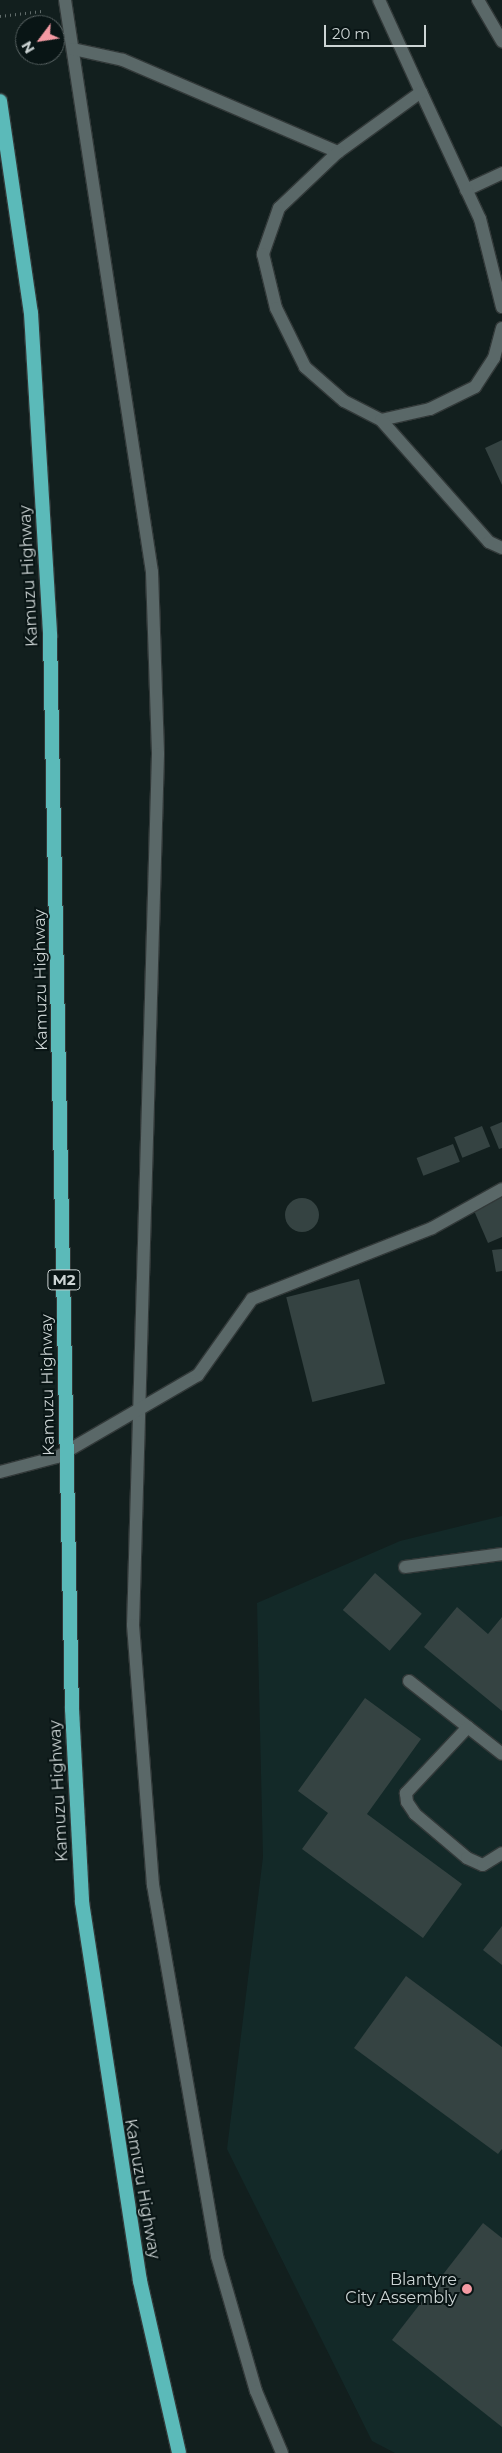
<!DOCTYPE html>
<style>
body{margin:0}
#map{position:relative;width:502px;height:2453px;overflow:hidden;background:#121f1e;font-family:Montserrat,sans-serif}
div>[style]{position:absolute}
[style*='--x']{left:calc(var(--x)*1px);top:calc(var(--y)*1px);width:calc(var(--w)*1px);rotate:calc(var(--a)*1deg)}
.built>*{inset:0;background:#132928}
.building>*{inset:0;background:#354342;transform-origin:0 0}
.round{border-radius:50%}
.path>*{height:3px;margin-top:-1.5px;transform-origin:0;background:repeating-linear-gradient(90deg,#616c6b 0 1px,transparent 0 5px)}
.roads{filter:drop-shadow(1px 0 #323939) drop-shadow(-1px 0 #323939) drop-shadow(0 1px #323939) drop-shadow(0 -1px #323939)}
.service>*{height:12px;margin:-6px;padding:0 6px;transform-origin:6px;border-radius:6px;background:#5a6868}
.minor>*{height:12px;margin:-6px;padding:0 6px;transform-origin:6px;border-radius:6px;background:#5a6868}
.trunk>*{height:14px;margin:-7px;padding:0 7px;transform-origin:7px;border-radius:7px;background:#5bbab9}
.dots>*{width:14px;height:14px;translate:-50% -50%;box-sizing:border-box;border:2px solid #091515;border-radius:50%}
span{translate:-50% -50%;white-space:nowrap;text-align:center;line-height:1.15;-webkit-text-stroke:4px #091515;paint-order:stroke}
.shield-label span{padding:1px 4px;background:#091515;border:1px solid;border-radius:4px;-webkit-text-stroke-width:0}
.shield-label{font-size:15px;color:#ccd4d4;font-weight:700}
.street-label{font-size:16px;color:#ccd4d4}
.poi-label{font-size:16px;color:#ccd4d4}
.right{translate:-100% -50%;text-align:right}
.north{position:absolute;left:15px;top:15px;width:50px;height:50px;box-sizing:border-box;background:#091515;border:1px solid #576161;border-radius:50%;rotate:239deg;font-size:14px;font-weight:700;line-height:20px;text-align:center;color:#ccd4d4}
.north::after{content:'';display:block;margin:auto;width:18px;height:22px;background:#f49aa3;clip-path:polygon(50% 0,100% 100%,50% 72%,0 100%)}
.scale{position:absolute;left:324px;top:25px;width:102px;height:22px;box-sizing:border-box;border:2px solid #ccd4d4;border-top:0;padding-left:6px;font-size:15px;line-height:18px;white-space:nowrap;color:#ccd4d4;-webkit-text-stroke:4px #091515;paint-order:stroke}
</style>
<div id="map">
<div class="built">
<i style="clip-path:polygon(502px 1516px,502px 2453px,395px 2453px,372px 2441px,227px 2149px,263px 1857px,257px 1603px,400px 1541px)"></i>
</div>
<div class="building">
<i style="clip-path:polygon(502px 440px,502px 485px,485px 448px)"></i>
<i style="clip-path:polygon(502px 1122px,502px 1148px,499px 1149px,490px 1127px)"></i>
<i style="left:482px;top:1126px;width:22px;height:30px;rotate:68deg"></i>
<i style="left:453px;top:1144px;width:19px;height:39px;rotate:69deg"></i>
<i style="clip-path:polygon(502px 1193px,502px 1237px,488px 1243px,472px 1206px)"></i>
<i class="round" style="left:285px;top:1198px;width:34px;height:34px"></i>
<i style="clip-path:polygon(502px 1249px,502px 1271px,496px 1272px,492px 1250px)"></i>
<i style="left:359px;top:1279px;width:108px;height:75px;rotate:76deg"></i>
<i style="left:375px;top:1573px;width:62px;height:49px;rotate:41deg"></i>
<i style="clip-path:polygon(457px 1607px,488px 1634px,502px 1617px,502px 1711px,424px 1647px)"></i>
<i style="clip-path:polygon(365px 1698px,421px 1739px,367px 1814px,462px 1884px,423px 1938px,302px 1849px,328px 1813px,298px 1791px)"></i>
<i style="clip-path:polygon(502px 1926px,502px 1965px,483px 1950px)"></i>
<i style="clip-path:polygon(406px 1976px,502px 2047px,502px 2149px,498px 2154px,354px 2048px)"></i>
<i style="clip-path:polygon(483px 2223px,502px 2238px,502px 2427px,392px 2340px)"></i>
</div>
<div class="path">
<i style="--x:0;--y:16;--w:42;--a:-6.8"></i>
</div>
<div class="roads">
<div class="service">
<i style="--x:478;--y:0;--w:48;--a:59.7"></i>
<i style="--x:466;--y:190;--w:40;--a:-25"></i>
<i style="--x:405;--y:1567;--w:98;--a:-7.6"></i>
<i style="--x:409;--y:1681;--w:118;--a:38.1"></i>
<i style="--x:468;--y:1727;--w:91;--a:133.2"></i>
<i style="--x:406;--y:1793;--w:9;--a:84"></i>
<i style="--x:407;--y:1802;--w:14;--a:56"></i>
<i style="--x:415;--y:1814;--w:68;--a:40.2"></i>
<i style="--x:467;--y:1858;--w:17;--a:24"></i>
<i style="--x:483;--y:1865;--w:22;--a:-32"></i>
</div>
<div class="minor">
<i style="--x:65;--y:0;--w:579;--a:81.35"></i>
<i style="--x:152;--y:572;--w:182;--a:88.1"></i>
<i style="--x:158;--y:754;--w:871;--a:91.64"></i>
<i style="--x:133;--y:1625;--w:261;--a:85.6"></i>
<i style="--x:153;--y:1885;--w:376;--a:80.2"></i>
<i style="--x:217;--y:2256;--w:141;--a:73.9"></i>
<i style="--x:256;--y:2391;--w:67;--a:67.2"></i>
<i style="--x:379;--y:0;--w:101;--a:65.5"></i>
<i style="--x:73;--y:49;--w:51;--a:12.4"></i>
<i style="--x:123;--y:60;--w:234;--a:23.2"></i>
<i style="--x:502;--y:307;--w:91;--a:-104"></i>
<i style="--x:480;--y:219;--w:140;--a:-114.9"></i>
<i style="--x:421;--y:92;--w:102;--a:144.1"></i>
<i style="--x:338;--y:152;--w:81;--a:136.5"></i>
<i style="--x:279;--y:208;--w:49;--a:109.2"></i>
<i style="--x:263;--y:254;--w:56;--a:76.5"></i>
<i style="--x:276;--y:308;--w:66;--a:63.8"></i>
<i style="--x:305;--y:367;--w:52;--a:41.1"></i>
<i style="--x:344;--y:401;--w:42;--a:27.2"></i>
<i style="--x:381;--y:420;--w:50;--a:-12.7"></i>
<i style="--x:430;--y:409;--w:50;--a:-26.1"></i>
<i style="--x:475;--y:387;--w:35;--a:-57"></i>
<i style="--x:494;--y:358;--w:31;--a:-75"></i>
<i style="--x:381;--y:420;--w:163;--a:48.5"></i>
<i style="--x:489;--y:542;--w:14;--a:25"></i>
<i style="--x:0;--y:1472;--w:59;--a:-14.7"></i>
<i style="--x:57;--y:1457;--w:163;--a:-30.2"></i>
<i style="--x:198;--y:1375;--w:93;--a:-54.6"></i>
<i style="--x:252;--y:1299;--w:193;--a:-21.5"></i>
<i style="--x:432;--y:1228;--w:80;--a:-29.1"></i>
</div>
<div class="trunk">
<i style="--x:0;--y:101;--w:214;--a:81.7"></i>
<i style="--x:31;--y:313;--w:323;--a:86.6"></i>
<i style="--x:50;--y:635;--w:1074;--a:88.83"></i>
<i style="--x:72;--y:1709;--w:193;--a:87"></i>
<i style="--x:82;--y:1902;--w:383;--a:81.3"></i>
<i style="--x:140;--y:2281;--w:176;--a:77.2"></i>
</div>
</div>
<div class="dots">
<i style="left:467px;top:2289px;background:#f49aa3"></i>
</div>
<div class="shield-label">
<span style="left:64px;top:1280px">M2</span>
</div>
<div class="street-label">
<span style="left:29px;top:576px;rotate:-93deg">Kamuzu Highway</span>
<span style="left:41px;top:980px;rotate:-91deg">Kamuzu Highway</span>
<span style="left:48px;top:1385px;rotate:-91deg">Kamuzu Highway</span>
<span style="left:59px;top:1791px;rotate:-93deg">Kamuzu Highway</span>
<span style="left:142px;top:2189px;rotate:80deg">Kamuzu Highway</span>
</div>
<div class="poi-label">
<span class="right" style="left:457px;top:2289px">Blantyre<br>City Assembly</span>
</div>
<div class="north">N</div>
<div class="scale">20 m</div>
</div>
